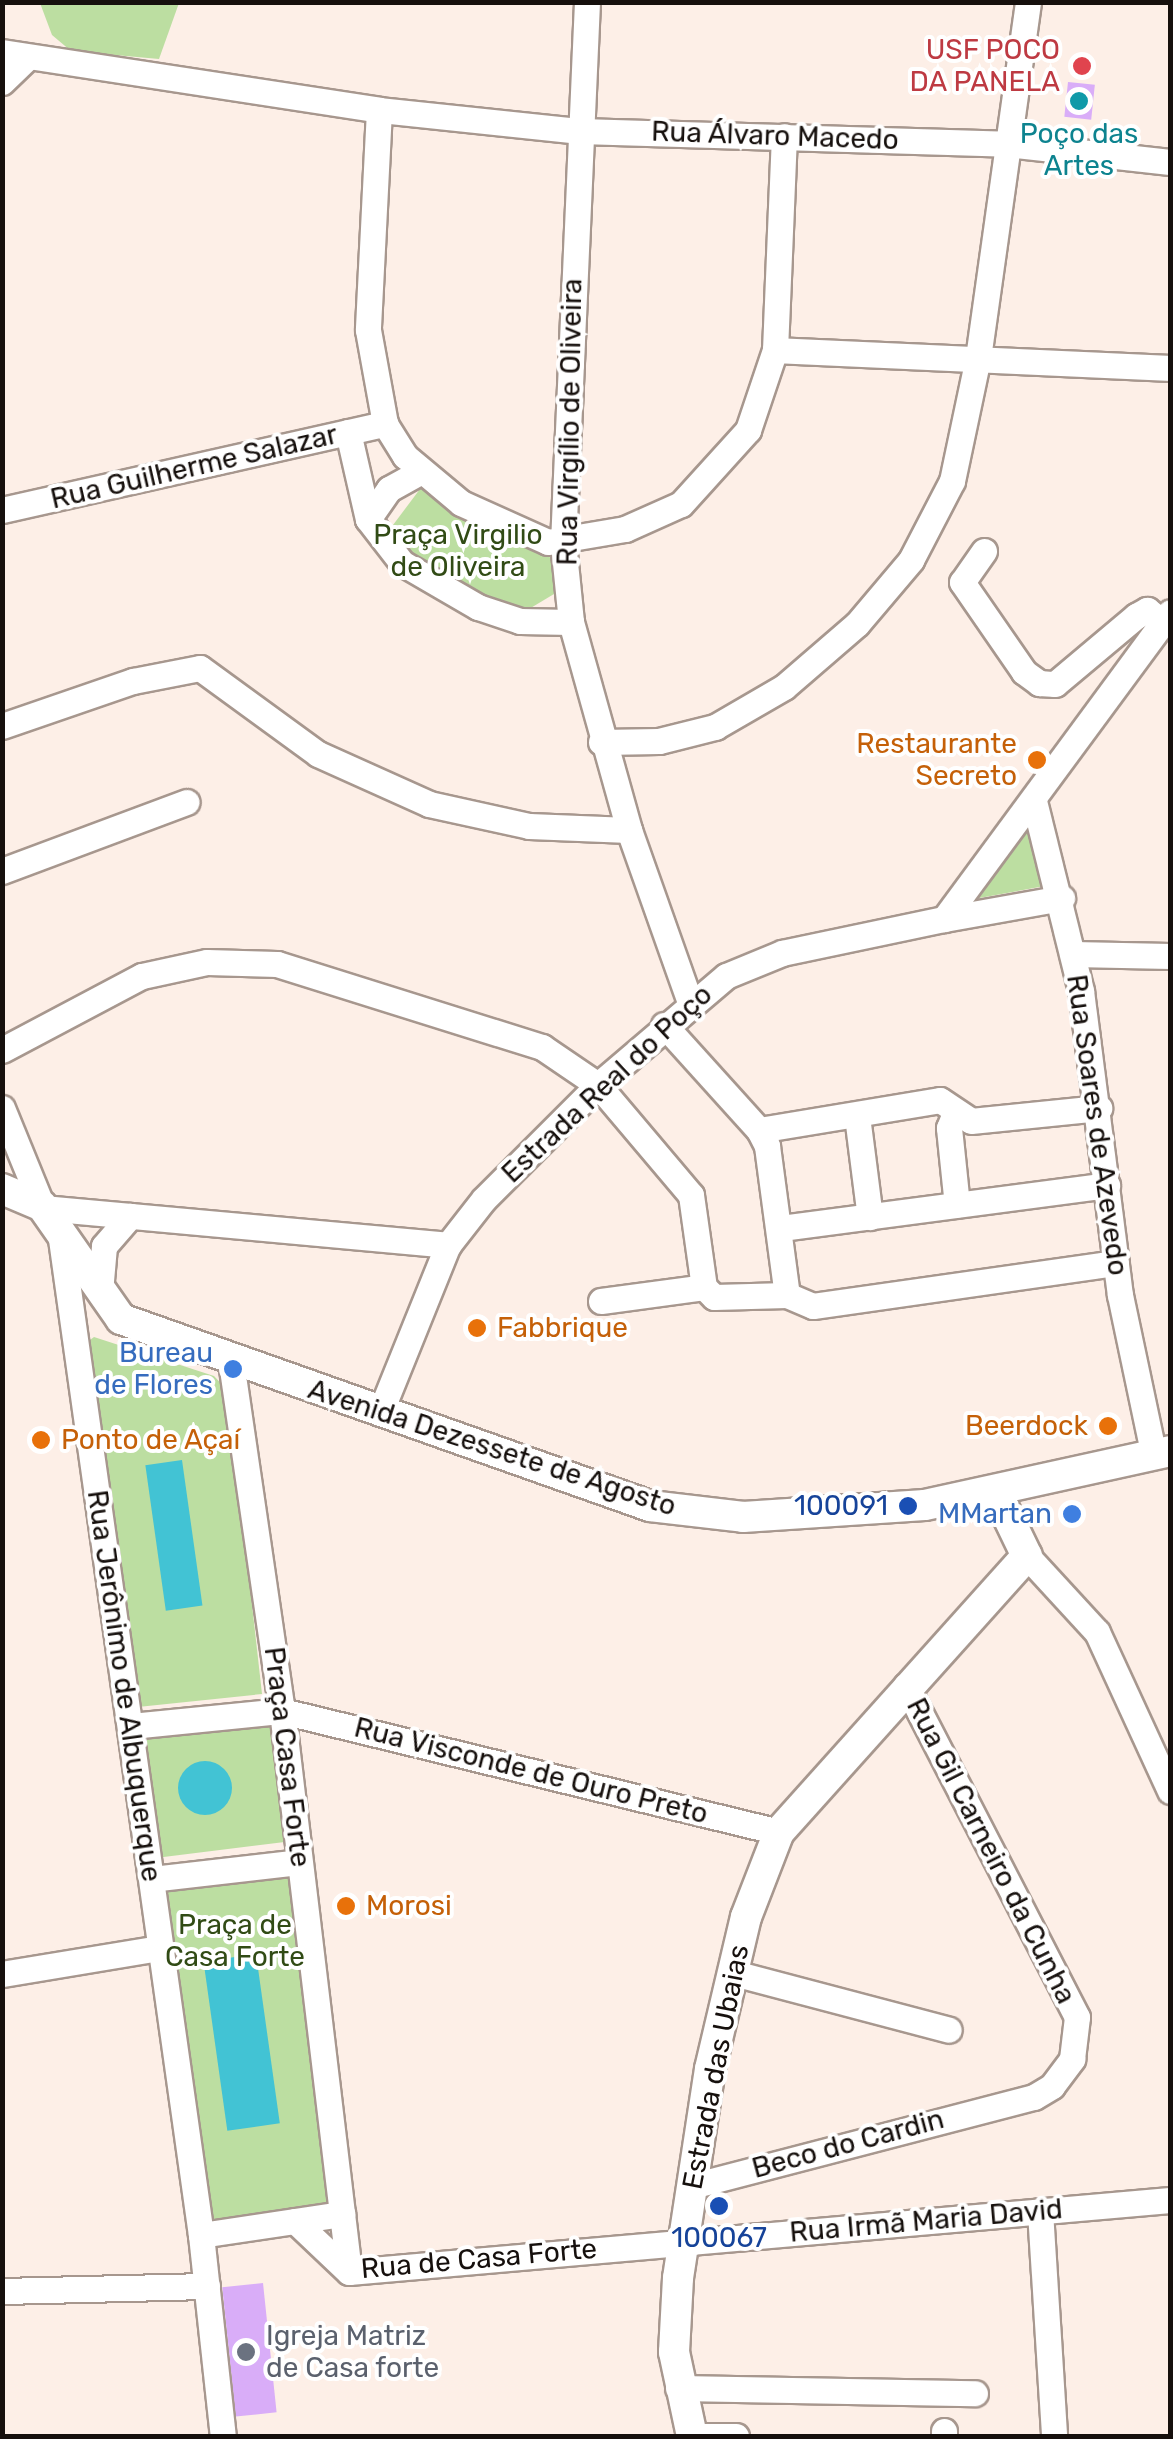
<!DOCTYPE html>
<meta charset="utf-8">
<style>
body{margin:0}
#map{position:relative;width:1173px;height:2439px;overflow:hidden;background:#fdefe7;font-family:Rubik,sans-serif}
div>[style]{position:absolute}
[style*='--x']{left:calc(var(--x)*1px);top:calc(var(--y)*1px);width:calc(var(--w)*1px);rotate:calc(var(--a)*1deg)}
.green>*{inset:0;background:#bcdea1;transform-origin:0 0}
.water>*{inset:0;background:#42c3d4;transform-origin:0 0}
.round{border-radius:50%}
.building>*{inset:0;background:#d9adf8;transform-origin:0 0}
.roads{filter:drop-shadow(2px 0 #a7978e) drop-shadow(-2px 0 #a7978e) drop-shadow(0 2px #a7978e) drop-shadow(0 -2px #a7978e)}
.minor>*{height:25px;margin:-12.5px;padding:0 12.5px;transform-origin:12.5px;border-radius:12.5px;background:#fff}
.major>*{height:30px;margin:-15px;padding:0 15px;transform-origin:15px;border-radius:15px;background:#fff}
.dots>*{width:28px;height:28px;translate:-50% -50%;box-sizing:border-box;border:5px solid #fff;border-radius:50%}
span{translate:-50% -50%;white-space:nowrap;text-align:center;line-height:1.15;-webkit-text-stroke:8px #fff;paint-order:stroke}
.health-label{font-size:28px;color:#be3a42}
.right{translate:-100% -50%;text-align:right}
.culture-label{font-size:28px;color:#0d838f}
.street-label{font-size:28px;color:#16100d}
.park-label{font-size:28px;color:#314b15}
.food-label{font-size:28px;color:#c56008}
.left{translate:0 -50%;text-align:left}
.shop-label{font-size:28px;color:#366cbe}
.transit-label{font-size:28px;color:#164399}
.worship-label{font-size:28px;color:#5b616d}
.frame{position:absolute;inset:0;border:5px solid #16100d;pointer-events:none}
</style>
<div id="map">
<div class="green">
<i style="clip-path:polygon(40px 3px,179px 3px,159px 59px,71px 51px,52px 35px)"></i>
<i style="clip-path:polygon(423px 485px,546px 554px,554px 561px,554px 594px,524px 612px,432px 575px,387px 533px)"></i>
<i style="clip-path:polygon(1023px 832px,1032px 834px,1045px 886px,974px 899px)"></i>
<i style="clip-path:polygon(94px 1337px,214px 1376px,228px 1391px,262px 1694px,138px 1707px,86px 1343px)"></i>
<i style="left:270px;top:1723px;width:120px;height:126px;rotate:83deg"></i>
<i style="left:290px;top:1874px;width:335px;height:127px;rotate:83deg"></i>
</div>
<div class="water">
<i style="left:182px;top:1460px;width:147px;height:37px;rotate:82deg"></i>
<i class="round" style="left:178px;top:1761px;width:54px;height:54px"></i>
<i style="left:256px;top:1954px;width:171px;height:53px;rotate:82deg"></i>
</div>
<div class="building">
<i style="left:1068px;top:82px;width:27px;height:35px;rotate:6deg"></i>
<i style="left:263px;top:2283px;width:130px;height:41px;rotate:84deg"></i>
</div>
<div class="roads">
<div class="minor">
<i style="--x:587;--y:2;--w:542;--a:92.54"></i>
<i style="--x:563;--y:543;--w:79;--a:84.2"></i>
<i style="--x:571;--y:622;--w:216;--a:74.4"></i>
<i style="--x:629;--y:830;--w:182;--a:70.5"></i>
<i style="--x:2;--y:52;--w:381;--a:8.7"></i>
<i style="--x:379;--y:110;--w:202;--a:6"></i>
<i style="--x:580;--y:131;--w:427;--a:1.7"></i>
<i style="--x:1007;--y:144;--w:164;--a:6.3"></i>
<i style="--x:2;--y:82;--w:36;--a:-44"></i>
<i style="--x:379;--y:110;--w:220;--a:92.9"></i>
<i style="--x:368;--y:330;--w:96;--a:79.7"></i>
<i style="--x:385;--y:424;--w:38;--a:58"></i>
<i style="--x:405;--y:456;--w:73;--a:40"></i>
<i style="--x:461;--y:503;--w:95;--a:24.1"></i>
<i style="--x:548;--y:542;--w:78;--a:-9.6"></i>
<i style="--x:625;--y:529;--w:61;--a:-24.1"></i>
<i style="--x:681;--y:504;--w:100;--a:-47.8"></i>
<i style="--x:748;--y:430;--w:84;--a:-71.4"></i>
<i style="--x:775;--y:350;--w:214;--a:-87.6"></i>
<i style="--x:775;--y:350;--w:395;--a:2.6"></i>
<i style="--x:348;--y:432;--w:89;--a:77.1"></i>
<i style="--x:368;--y:519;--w:56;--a:52.3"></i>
<i style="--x:402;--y:563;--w:88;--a:30.1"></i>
<i style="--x:478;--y:607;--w:44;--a:18.4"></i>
<i style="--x:520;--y:621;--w:51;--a:1.1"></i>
<i style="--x:2;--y:510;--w:393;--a:-12.7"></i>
<i style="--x:368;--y:519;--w:37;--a:-55"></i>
<i style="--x:389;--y:489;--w:37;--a:-29"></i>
<i style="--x:984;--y:551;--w:38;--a:125"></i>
<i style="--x:962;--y:582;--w:109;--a:55.4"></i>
<i style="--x:1024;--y:672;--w:19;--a:36"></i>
<i style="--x:1039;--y:683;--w:16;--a:4"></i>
<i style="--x:1055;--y:684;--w:106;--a:-40"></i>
<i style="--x:1136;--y:616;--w:13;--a:-29"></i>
<i style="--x:1147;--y:610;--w:20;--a:37"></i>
<i style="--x:2;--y:726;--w:139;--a:-19"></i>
<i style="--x:133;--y:681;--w:68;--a:-11"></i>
<i style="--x:200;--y:668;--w:146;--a:36.1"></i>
<i style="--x:318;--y:754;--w:122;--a:24.2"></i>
<i style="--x:429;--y:804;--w:102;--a:12.4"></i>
<i style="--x:529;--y:826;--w:100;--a:2.3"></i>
<i style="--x:601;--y:742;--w:58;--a:-1"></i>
<i style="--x:659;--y:741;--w:58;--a:-14"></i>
<i style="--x:715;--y:727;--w:80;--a:-30.1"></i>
<i style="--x:784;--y:687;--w:96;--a:-40.8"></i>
<i style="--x:857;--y:624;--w:84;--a:-49.8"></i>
<i style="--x:911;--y:560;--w:89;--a:-62.6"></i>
<i style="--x:952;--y:481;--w:126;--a:-78.1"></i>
<i style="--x:978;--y:358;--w:359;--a:-82"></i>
<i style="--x:1034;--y:801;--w:196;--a:76.1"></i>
<i style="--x:1081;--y:991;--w:306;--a:82.7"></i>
<i style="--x:1120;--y:1295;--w:159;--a:78.1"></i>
<i style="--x:2;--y:871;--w:197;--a:-20.5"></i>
<i style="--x:944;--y:919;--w:120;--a:-10.1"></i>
<i style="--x:1073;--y:954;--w:97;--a:1.2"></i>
<i style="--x:664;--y:1025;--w:142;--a:47.9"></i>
<i style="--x:759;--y:1130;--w:183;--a:-9.4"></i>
<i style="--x:940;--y:1100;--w:37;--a:34"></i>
<i style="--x:971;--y:1121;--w:129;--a:-5.8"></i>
<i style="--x:2;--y:1050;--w:158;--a:-27.9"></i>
<i style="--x:142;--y:976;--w:66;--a:-12.2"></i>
<i style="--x:207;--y:962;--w:70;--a:1.6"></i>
<i style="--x:277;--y:964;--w:278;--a:17.4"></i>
<i style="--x:542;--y:1047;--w:68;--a:34.2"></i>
<i style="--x:598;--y:1085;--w:144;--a:49.8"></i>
<i style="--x:691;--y:1195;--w:93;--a:82"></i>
<i style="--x:2;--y:1108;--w:106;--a:67.8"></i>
<i style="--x:955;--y:1113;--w:16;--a:112"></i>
<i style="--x:949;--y:1128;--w:77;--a:84.1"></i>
<i style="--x:857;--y:1116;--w:102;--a:82.7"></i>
<i style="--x:759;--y:1130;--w:18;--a:63"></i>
<i style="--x:767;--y:1146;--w:150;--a:82.4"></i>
<i style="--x:44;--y:1208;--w:406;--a:5.2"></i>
<i style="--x:781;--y:1228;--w:329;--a:-7.5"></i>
<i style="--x:60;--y:1232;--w:1013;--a:82"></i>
<i style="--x:201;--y:2235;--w:202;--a:83.8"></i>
<i style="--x:100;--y:1292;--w:46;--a:-85"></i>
<i style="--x:104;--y:1246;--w:40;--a:-49"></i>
<i style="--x:601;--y:1301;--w:104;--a:-7.7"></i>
<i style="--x:704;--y:1287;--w:14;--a:45"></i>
<i style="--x:714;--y:1297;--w:73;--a:-1.6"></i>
<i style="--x:787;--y:1295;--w:28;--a:23"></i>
<i style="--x:813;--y:1306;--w:306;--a:-8.1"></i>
<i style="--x:231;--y:1362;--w:353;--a:81.7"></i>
<i style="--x:282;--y:1711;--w:565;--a:83.19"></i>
<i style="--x:380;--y:1413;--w:181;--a:-68"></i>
<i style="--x:448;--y:1245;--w:58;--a:-52"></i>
<i style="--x:484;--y:1199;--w:161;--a:-45"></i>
<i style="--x:598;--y:1085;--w:168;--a:-40.4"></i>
<i style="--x:726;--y:976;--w:61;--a:-22.3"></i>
<i style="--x:782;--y:953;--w:166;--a:-11.9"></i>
<i style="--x:944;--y:919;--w:381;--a:-53.6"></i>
<i style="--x:1027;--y:1556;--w:103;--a:47.4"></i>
<i style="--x:1097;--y:1632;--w:175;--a:65.3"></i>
<i style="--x:131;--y:1726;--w:152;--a:-5.7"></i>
<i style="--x:282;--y:1711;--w:512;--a:13.68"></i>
<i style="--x:152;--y:1879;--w:148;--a:-6.6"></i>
<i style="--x:734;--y:1973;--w:222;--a:14.8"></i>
<i style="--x:2;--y:1974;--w:159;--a:-9.4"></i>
<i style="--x:692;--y:2186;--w:353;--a:-14.6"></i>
<i style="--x:1034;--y:2097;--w:21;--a:-31"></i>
<i style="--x:1052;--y:2086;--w:34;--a:-53"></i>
<i style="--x:1072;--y:2059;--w:42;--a:-83.2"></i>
<i style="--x:1077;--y:2017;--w:373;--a:-117.3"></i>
<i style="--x:1040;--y:2211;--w:225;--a:86.4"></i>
<i style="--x:295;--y:2221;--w:74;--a:43.4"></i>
<i style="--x:349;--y:2272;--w:824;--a:-5.01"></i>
<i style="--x:201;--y:2235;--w:143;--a:-8.5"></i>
<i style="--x:2;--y:2291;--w:205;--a:-1.4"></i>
<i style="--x:678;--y:2388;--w:297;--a:1"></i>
<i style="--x:692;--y:2436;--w:44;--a:0"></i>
<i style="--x:944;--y:2436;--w:5;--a:-90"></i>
</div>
<div class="major">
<i style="--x:2;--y:1189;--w:43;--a:23"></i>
<i style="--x:42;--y:1206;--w:138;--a:55"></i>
<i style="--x:121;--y:1319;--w:561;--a:19.47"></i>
<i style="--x:650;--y:1506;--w:94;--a:6.7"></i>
<i style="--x:743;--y:1517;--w:182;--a:-3.8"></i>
<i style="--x:925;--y:1505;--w:251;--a:-12.4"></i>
<i style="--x:996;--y:1492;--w:71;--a:64.2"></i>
<i style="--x:692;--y:2436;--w:86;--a:-102.1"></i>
<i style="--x:674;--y:2352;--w:74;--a:-86.9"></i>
<i style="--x:678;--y:2278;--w:211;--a:-81.3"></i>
<i style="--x:710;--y:2069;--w:156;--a:-76.7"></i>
<i style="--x:746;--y:1917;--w:91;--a:-68.8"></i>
<i style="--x:779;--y:1832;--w:371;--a:-48.1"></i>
</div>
</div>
<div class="dots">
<i style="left:1082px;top:66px;background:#e0444e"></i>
<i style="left:1079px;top:101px;background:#0f9aa8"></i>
<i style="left:1037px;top:760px;background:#e8710a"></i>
<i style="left:477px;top:1328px;background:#e8710a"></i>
<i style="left:233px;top:1369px;background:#3f7fe0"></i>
<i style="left:1108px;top:1426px;background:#e8710a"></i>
<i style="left:41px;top:1440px;background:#e8710a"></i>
<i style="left:908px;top:1506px;background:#1a4fb4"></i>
<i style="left:1072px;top:1514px;background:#3f7fe0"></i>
<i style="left:346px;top:1906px;background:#e8710a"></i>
<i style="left:719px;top:2206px;background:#1a4fb4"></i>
<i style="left:246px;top:2352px;background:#6b7280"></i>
</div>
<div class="health-label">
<span class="right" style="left:1060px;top:66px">USF POCO<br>DA PANELA</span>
</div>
<div class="culture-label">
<span style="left:1079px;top:150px">Poço das<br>Artes</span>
</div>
<div class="street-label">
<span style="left:775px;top:136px;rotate:2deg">Rua Álvaro Macedo</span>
<span style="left:570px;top:422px;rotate:-89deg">Rua Virgílio de Oliveira</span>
<span style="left:194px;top:467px;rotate:-13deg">Rua Guilherme Salazar</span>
<span style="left:607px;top:1084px;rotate:-43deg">Estrada Real do Poço</span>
<span style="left:1097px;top:1125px;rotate:82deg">Rua Soares de Azevedo</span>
<span style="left:492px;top:1448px;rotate:18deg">Avenida Dezessete de Agosto</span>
<span style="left:124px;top:1686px;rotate:82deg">Rua Jerônimo de Albuquerque</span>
<span style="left:287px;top:1757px;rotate:83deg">Praça Casa Forte</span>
<span style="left:531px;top:1771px;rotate:14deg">Rua Visconde de Ouro Preto</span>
<span style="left:991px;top:1851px;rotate:63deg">Rua Gil Carneiro da Cunha</span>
<span style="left:716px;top:2067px;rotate:-79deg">Estrada das Ubaias</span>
<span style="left:848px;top:2144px;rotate:-15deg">Beco do Cardin</span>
<span style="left:926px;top:2221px;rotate:-5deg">Rua Irmã Maria David</span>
<span style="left:479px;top:2259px;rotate:-5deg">Rua de Casa Forte</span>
</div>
<div class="park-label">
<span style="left:458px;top:551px">Praça Virgilio<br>de Oliveira</span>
<span style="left:235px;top:1941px">Praça de<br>Casa Forte</span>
</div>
<div class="food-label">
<span class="right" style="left:1017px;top:760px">Restaurante<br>Secreto</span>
<span class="left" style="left:497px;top:1328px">Fabbrique</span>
<span class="right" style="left:1088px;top:1426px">Beerdock</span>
<span class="left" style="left:61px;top:1440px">Ponto de Açaí</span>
<span class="left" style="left:366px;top:1906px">Morosi</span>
</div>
<div class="shop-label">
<span class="right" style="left:213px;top:1369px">Bureau<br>de Flores</span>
<span class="right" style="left:1052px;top:1514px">MMartan</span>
</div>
<div class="transit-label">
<span class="right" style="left:888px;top:1506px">100091</span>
<span style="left:719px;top:2238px">100067</span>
</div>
<div class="worship-label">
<span class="left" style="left:266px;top:2352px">Igreja Matriz<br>de Casa forte</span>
</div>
<div class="frame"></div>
</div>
